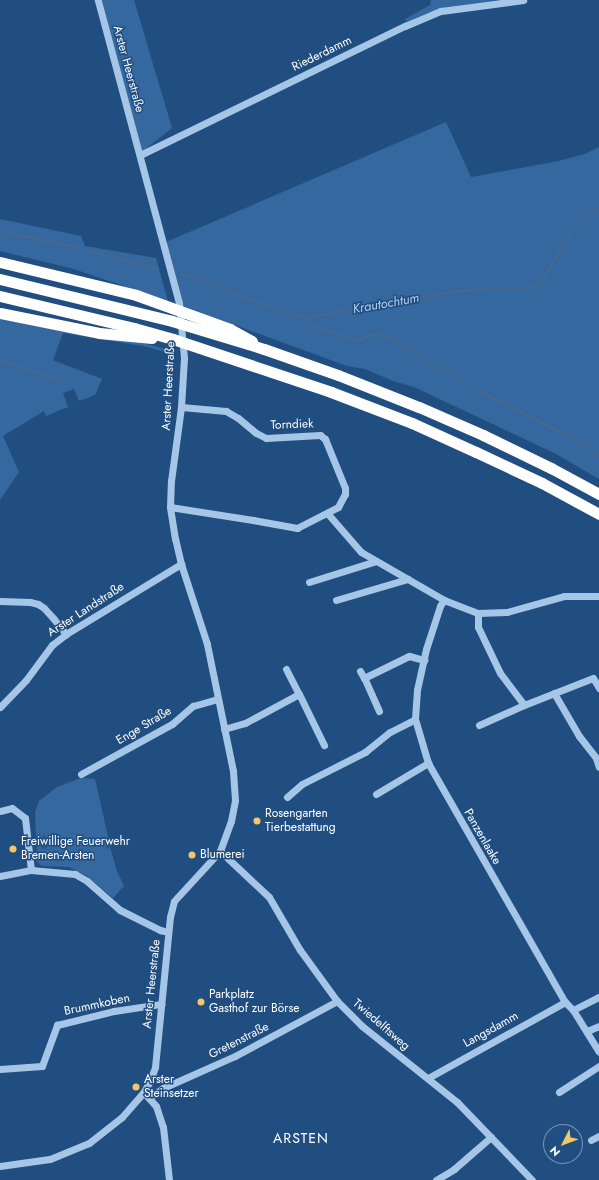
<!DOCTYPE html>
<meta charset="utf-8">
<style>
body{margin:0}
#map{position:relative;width:599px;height:1180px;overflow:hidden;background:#214e80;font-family:Jost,sans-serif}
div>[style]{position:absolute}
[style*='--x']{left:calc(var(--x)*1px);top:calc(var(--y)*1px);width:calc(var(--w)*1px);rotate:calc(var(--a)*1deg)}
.green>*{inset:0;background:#35689e}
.stream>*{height:2px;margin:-1px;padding:0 1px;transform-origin:1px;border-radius:1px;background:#48698d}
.minor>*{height:7px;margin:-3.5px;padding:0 3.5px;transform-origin:3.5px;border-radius:3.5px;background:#a6c6e7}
.highway>*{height:11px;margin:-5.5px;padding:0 5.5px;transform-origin:5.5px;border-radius:5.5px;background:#fff}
.dots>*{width:11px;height:11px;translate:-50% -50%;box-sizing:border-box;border:2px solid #214e80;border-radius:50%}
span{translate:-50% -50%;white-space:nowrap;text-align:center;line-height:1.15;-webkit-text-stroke:3px #214e80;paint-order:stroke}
.street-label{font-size:12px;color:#fff}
.poi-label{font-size:12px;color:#fff}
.left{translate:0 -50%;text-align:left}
.water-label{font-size:13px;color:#b1d0ef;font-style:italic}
.quarter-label{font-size:14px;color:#fff;letter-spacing:1px}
.north{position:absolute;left:543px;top:1124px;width:40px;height:40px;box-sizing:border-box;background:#214e80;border:1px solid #7a95b3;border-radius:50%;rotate:228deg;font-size:11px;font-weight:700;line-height:16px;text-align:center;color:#fff}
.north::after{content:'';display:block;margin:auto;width:14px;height:18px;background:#f4c667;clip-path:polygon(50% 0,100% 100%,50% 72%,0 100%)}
</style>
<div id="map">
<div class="green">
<i style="clip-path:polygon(102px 0,134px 0,172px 128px,142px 152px)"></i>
<i style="clip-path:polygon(431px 0,496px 0,441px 9px,427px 13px,407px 22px,405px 19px,430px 5px)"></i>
<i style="clip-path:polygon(446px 122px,471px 177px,559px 161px,585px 154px,599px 147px,599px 479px,556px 454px,414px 387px,393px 381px,365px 369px,347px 366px,183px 306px,166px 242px)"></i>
<i style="clip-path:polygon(0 219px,81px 236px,85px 246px,156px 258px,168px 301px,74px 269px,0 251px)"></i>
<i style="clip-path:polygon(0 319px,143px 343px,174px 351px,174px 355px,148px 347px,63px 333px,53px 360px,102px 379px,95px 395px,79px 401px,74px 389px,63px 393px,68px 407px,46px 416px,44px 411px,3px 436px,19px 472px,0 500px)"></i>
<i style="clip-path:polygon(81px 778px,95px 779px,112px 854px,117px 871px,124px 886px,113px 898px,87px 876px,69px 867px,42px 866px,37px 862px,35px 812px,39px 801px,57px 787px)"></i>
</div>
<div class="stream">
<i style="--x:575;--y:230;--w:33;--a:-44"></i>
<i style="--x:0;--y:231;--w:81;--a:12.1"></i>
<i style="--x:88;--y:251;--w:72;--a:14.4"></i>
<i style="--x:181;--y:274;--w:119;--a:20.1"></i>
<i style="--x:293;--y:315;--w:13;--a:13"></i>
<i style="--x:306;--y:318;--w:86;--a:-10.8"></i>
<i style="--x:390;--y:302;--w:64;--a:-9"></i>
<i style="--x:453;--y:292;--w:32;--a:-7"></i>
<i style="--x:485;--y:288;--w:47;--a:0"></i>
<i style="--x:532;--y:288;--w:8;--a:-30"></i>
<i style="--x:539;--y:284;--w:59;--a:-56.9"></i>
<i style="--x:305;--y:318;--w:11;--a:49"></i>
<i style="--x:312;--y:326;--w:47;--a:18.4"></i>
<i style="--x:357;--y:341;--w:15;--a:-23"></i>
<i style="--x:371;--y:335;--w:15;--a:4"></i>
<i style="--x:386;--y:336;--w:93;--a:31"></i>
<i style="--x:0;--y:360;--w:69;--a:19.5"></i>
<i style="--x:475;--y:389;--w:97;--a:26.8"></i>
<i style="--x:562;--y:433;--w:43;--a:30.7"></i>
</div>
<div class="minor">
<i style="--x:140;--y:155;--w:295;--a:-26"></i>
<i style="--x:405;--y:26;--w:39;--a:-23"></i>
<i style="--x:441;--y:11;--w:83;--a:-7.6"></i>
<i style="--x:170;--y:507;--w:84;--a:8.9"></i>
<i style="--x:253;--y:520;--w:45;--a:10.3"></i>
<i style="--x:297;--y:528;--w:46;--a:-27.1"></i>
<i style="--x:338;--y:507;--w:15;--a:-62"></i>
<i style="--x:345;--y:494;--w:6;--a:-90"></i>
<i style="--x:345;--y:488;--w:53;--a:-112.2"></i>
<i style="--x:325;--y:439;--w:6;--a:-141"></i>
<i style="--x:320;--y:435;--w:54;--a:176.8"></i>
<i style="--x:266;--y:438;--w:11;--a:-153"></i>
<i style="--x:256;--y:433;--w:23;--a:-140"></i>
<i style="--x:238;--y:418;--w:14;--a:-150"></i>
<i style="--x:226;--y:411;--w:45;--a:-174.9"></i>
<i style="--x:328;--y:514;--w:50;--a:49"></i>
<i style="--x:361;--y:552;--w:96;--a:30"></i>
<i style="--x:444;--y:600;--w:36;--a:21"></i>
<i style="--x:478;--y:613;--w:29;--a:-2"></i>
<i style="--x:507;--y:612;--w:59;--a:-15.7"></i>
<i style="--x:564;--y:596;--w:35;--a:0"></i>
<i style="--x:309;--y:582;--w:70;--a:-17.4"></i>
<i style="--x:336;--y:600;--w:75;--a:-16.3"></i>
<i style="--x:444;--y:600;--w:7;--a:124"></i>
<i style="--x:440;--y:606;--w:45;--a:108"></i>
<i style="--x:426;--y:649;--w:42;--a:102.4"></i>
<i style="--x:417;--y:690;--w:29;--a:94"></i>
<i style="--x:415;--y:719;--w:46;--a:73.5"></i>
<i style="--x:428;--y:763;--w:275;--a:60.2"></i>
<i style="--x:565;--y:1002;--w:11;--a:45"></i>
<i style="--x:573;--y:1010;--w:49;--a:58.2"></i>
<i style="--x:0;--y:601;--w:30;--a:2"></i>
<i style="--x:30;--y:602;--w:8;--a:14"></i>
<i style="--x:38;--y:604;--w:7;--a:34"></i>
<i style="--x:44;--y:608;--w:13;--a:48"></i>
<i style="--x:53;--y:618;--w:21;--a:51"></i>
<i style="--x:478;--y:613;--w:14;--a:90"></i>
<i style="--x:478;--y:627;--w:51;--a:64.4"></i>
<i style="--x:500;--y:673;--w:40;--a:53"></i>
<i style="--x:524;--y:705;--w:74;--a:-21.4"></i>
<i style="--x:593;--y:678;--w:12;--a:59"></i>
<i style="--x:286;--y:669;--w:28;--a:63"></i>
<i style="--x:360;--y:671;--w:8;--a:60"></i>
<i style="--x:554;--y:693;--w:50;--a:59.8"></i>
<i style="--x:579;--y:736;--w:28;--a:52"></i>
<i style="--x:596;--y:758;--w:9;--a:72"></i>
<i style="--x:0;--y:707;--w:37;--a:-46"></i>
<i style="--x:26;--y:680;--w:44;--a:-53.4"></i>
<i style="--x:52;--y:645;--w:18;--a:-38"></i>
<i style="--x:66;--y:634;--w:135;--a:-31.3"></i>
<i style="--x:379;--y:711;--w:36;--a:-114"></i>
<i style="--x:364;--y:678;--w:50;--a:-26.1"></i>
<i style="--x:409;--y:656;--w:16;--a:15"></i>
<i style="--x:479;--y:725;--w:49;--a:-24"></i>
<i style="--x:224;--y:729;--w:22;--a:-16"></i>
<i style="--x:245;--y:723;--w:61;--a:-28.2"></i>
<i style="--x:299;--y:694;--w:57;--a:63.9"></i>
<i style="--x:81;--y:774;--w:104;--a:-28.8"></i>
<i style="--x:172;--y:724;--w:28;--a:-41"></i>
<i style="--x:193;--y:706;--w:26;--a:-16"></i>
<i style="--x:376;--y:794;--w:61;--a:-30.8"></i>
<i style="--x:287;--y:797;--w:20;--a:-41"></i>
<i style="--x:302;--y:784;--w:71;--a:-26.9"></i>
<i style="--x:365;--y:752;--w:32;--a:-39"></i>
<i style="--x:390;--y:732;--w:28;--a:-27"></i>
<i style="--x:0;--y:811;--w:12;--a:-14"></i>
<i style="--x:12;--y:808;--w:16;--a:38"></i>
<i style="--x:25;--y:818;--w:52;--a:83.4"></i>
<i style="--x:220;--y:851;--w:67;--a:43.2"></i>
<i style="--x:269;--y:897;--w:61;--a:59.7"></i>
<i style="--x:300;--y:950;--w:63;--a:54"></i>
<i style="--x:337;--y:1001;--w:35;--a:45"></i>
<i style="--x:362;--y:1026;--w:122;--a:38.7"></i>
<i style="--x:457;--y:1102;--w:108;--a:46.1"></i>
<i style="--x:0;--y:876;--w:32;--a:-11"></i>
<i style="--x:31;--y:870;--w:44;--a:5.2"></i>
<i style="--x:75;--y:874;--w:14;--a:30"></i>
<i style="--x:87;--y:881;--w:44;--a:41.3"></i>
<i style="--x:120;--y:910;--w:45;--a:26.6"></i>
<i style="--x:160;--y:930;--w:8;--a:14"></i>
<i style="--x:573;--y:1010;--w:29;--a:-27"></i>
<i style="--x:587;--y:1031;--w:13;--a:-23"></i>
<i style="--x:0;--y:1069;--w:42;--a:-4.1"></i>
<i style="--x:42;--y:1066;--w:44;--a:-69.9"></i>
<i style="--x:57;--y:1025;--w:59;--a:-13.8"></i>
<i style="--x:114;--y:1011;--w:48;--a:-8.5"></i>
<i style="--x:428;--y:1078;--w:157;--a:-29"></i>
<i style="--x:559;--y:1092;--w:48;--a:-33"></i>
<i style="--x:146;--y:1095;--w:15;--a:48"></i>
<i style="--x:156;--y:1106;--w:22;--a:72"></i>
<i style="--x:163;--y:1127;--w:53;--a:83.5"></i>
<i style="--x:149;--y:1098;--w:17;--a:-36"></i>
<i style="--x:163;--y:1088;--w:79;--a:-24"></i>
<i style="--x:235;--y:1056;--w:116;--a:-28.3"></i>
<i style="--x:591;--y:1140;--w:9;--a:-27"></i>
<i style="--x:0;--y:1166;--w:50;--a:-8"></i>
<i style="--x:50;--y:1159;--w:42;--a:-22.3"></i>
<i style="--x:89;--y:1143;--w:42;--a:-38.2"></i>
<i style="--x:122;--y:1117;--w:32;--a:-49"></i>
<i style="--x:143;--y:1093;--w:14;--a:-60"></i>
<i style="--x:150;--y:1081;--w:15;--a:-70"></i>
<i style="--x:155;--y:1067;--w:151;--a:-84.3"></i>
<i style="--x:170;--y:917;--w:16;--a:-76"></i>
<i style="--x:174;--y:901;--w:68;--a:-47.4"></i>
<i style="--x:220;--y:851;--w:32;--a:-70"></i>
<i style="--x:231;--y:821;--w:21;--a:-79"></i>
<i style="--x:235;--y:800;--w:29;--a:-94"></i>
<i style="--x:233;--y:771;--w:130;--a:-101.6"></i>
<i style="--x:207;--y:644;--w:84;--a:-108"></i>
<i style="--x:181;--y:564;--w:26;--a:-103"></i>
<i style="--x:175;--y:539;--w:32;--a:-99"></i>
<i style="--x:170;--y:507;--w:26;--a:-88"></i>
<i style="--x:171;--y:481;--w:75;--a:-82.3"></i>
<i style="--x:181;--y:407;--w:49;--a:-86.5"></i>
<i style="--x:184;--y:358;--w:55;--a:-95.2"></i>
<i style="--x:179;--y:303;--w:314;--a:-105"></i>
<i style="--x:436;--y:1180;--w:21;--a:-31"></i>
<i style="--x:454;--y:1169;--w:49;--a:-40.9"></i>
</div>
<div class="highway">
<i style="--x:0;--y:262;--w:140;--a:13.6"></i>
<i style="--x:136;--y:295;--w:100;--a:19.9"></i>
<i style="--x:230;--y:329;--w:25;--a:29"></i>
<i style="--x:0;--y:279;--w:177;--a:13.7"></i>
<i style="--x:172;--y:321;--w:96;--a:16.9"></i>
<i style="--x:264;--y:349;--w:78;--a:19.4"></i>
<i style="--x:338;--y:375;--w:87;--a:21.6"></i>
<i style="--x:419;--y:407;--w:70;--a:23.6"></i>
<i style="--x:483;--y:435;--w:76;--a:25.9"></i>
<i style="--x:551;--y:468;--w:55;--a:28.4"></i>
<i style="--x:0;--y:296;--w:138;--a:13.4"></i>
<i style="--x:134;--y:328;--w:41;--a:15.8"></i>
<i style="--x:173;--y:339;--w:167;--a:18.5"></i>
<i style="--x:331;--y:392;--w:87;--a:20.9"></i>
<i style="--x:412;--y:423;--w:70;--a:24.4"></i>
<i style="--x:476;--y:452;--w:73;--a:25.2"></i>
<i style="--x:542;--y:483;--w:65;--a:28.5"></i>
<i style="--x:0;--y:313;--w:101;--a:11.4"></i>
<i style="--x:99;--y:333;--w:53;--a:5.4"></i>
</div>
<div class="dots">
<i style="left:257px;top:821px;background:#f4c667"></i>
<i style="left:13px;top:849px;background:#f4c667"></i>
<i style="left:192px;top:855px;background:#f4c667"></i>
<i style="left:201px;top:1002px;background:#f4c667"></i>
<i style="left:136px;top:1087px;background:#f4c667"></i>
</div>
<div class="street-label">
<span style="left:322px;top:54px;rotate:-26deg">Riederdamm</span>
<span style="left:128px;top:69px;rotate:75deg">Arster Heerstraße</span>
<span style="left:169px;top:386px;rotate:-87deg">Arster Heerstraße</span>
<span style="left:292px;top:425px;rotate:-2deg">Torndiek</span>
<span style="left:86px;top:610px;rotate:-33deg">Arster Landstraße</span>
<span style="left:144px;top:726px;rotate:-31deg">Enge Straße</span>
<span style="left:482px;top:837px;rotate:60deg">Panzenlaake</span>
<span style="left:152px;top:984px;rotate:-84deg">Arster Heerstraße</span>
<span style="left:97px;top:1005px;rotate:-12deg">Brummkoben</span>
<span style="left:381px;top:1025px;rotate:41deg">Twiedelftsweg</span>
<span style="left:491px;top:1030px;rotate:-29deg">Langsdamm</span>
<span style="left:239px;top:1041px;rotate:-27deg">Gretenstraße</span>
</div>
<div class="poi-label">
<span class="left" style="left:265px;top:821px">Rosengarten<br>Tierbestattung</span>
<span class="left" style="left:21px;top:849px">Freiwillige Feuerwehr<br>Bremen-Arsten</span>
<span class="left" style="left:200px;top:855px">Blumerei</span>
<span class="left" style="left:209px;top:1002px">Parkplatz<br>Gasthof zur Börse</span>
<span class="left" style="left:144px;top:1087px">Arster<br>Steinsetzer</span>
</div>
<div class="water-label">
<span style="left:386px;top:304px;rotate:-10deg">Krautochtum</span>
</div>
<div class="quarter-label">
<span style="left:301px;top:1138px">ARSTEN</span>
</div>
<div class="north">N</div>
</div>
